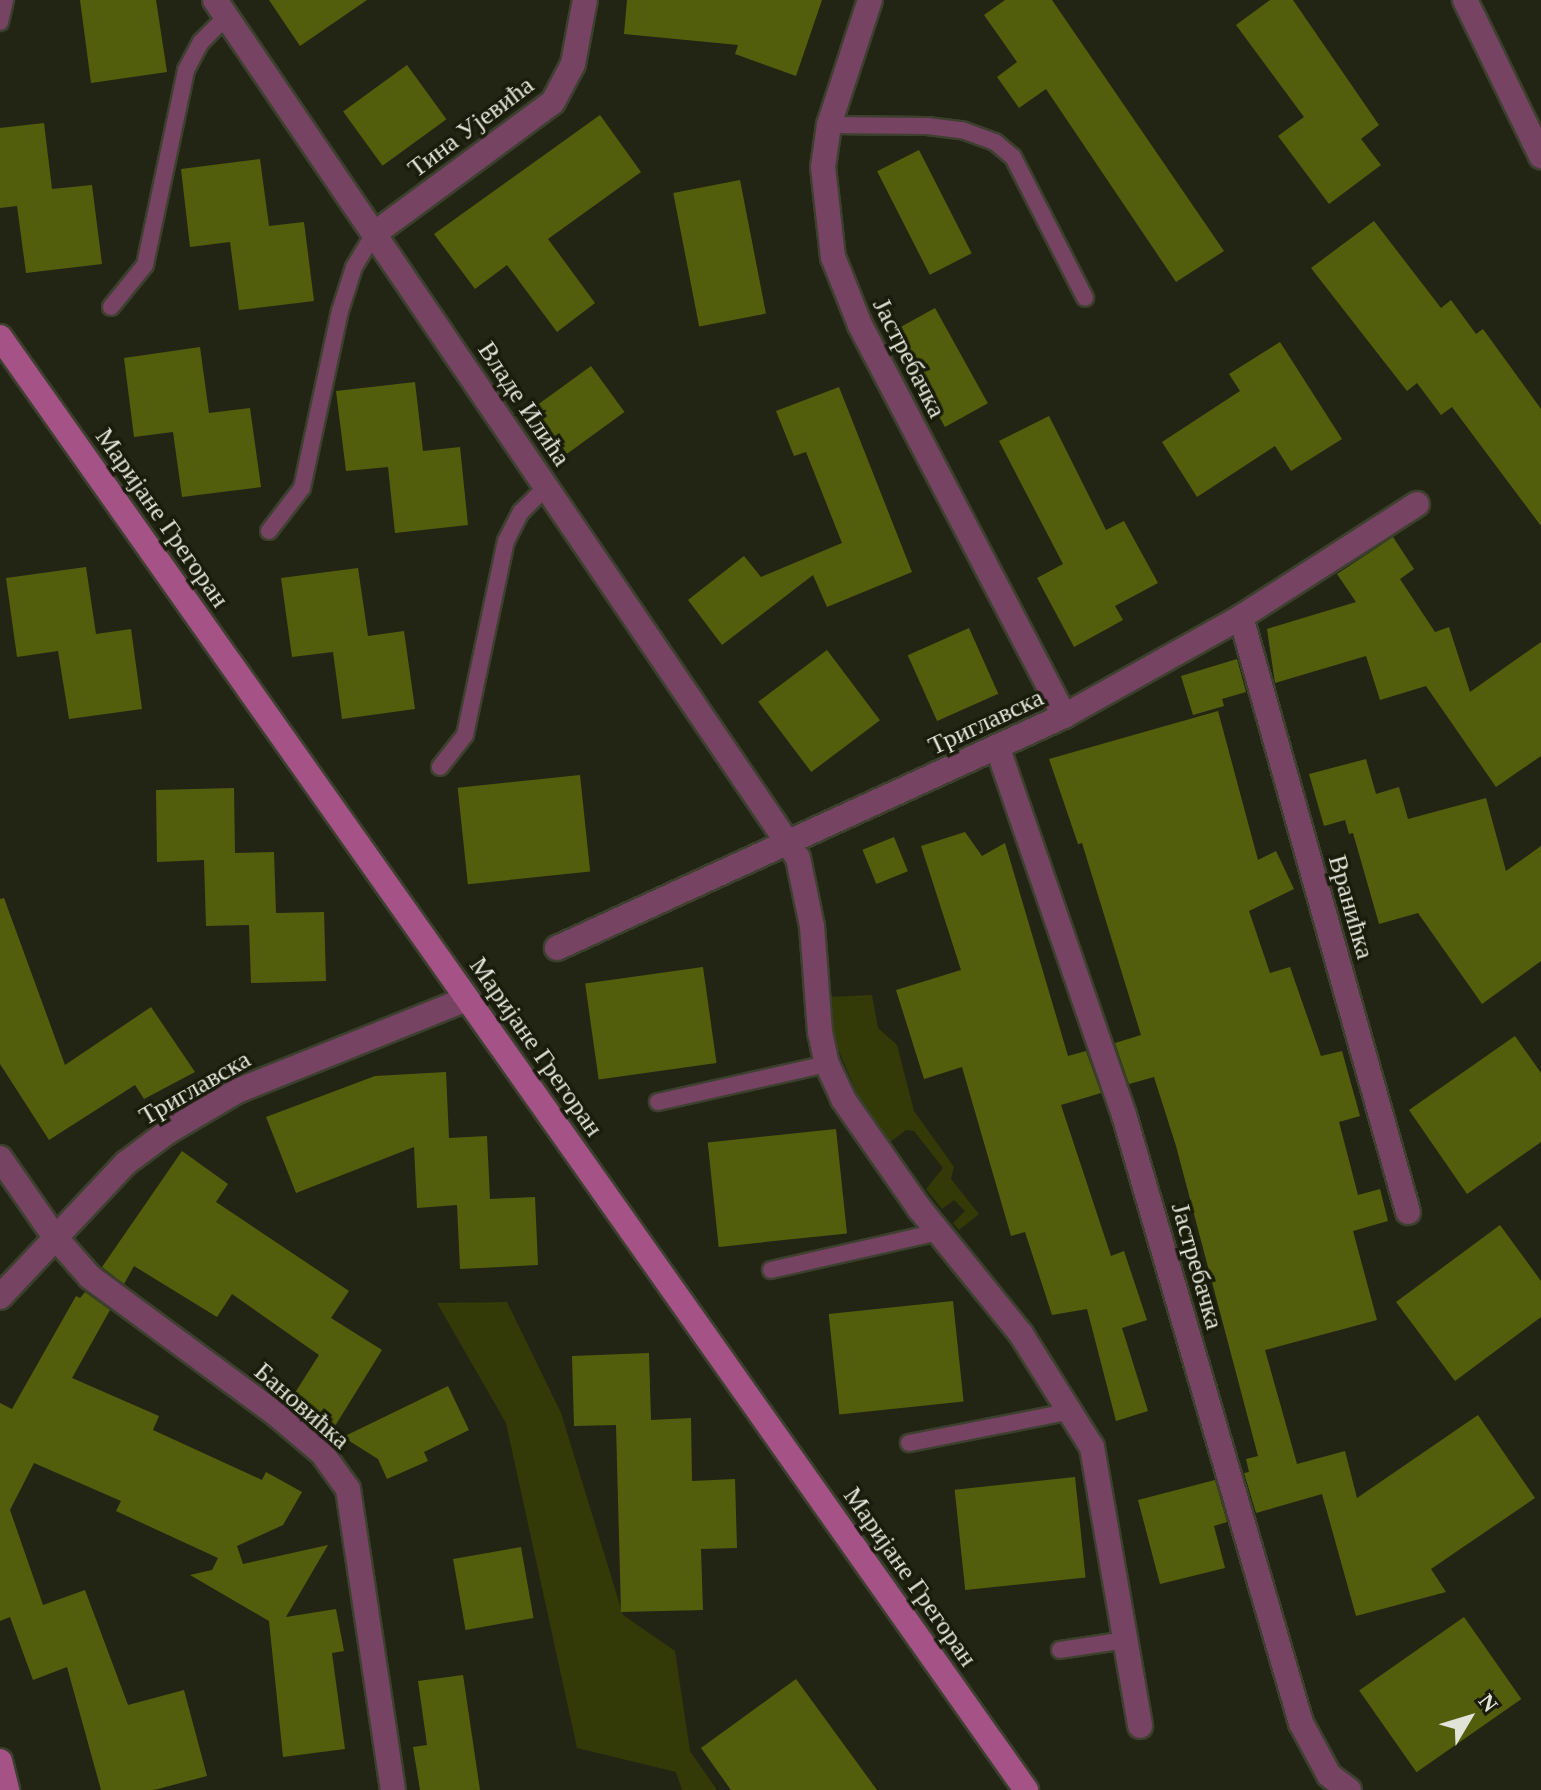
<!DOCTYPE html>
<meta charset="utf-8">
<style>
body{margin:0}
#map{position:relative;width:1541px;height:1790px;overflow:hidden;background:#222514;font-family:Georgia,serif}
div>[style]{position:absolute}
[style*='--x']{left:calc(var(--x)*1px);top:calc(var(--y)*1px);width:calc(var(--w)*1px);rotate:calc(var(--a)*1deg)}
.green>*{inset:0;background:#333a08}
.building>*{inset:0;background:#535e0d;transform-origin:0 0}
.roads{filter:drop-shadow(2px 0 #3d402f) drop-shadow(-2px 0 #3d402f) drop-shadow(0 2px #3d402f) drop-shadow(0 -2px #3d402f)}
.lane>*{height:16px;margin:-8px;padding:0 8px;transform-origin:8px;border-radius:8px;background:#774363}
.street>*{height:24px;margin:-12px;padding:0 12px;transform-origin:12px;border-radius:12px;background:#774363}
.secondary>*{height:24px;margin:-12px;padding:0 12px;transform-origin:12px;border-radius:12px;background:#a55386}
span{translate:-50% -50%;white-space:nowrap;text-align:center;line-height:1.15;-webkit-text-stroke:7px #191c0a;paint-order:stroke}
.street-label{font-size:26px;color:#e1e3d8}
.north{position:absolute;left:1429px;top:1678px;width:80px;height:80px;-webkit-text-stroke:6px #191c0a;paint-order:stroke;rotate:52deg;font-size:22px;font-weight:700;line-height:32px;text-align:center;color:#e1e3d8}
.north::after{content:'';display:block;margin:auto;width:28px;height:36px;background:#e1e3d8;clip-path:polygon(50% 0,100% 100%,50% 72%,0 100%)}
</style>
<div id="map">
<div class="green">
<i style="clip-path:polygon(872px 995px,878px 1028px,897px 1045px,914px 1111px,954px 1167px,951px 1179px,979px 1214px,959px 1230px,953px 1223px,965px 1211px,954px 1200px,942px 1209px,926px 1189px,943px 1168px,914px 1131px,906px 1130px,890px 1142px,862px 1105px,832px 1035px,828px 997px)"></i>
<i style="clip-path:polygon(507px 1302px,561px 1413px,623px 1615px,675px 1651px,690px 1751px,717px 1790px,682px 1790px,676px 1772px,577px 1748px,506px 1423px,437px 1303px)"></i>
</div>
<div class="building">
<i style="clip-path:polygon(80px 0,156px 0,167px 72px,91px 83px)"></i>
<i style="clip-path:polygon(269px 0,367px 0,300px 46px)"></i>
<i style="clip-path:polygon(627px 0,822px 0,796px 76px,735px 54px,738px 45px,624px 34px)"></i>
<i style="clip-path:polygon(1005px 0,1052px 0,1224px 251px,1176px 282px,1046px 89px,1019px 108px,997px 77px,1017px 62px,984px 15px)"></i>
<i style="clip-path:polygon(1270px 0,1293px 0,1379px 125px,1361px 139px,1381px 165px,1329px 204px,1278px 136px,1304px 117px,1236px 25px)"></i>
<i style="left:407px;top:65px;width:67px;height:79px;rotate:54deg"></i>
<i style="clip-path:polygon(600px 115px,641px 172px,548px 239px,595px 303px,557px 332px,507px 265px,475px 289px,434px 234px)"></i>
<i style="clip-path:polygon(44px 123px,52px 189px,92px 185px,102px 264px,26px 273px,17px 206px,0 208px,0 128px)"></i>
<i style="left:919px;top:150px;width:116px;height:47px;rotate:63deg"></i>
<i style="clip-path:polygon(260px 159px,269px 226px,304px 222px,314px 301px,239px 310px,230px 242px,190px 247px,181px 169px)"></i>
<i style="left:740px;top:180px;width:136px;height:68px;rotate:79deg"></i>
<i style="clip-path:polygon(1374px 221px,1441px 308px,1451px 300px,1476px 334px,1483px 329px,1541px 409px,1541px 526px,1452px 407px,1441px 415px,1417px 383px,1407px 391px,1311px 268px)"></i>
<i style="left:935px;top:308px;width:109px;height:49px;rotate:61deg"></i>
<i style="clip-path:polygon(1280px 342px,1342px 439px,1291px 471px,1275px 446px,1197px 497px,1162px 442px,1240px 391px,1229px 374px)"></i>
<i style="clip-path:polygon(200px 347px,209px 413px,250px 408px,261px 487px,182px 497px,173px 432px,134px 437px,124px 358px)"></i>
<i style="left:591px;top:366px;width:57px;height:71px;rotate:54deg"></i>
<i style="clip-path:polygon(415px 382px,423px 451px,460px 447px,468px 525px,395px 533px,388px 467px,346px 471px,336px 391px)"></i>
<i style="clip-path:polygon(839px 387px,912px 572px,827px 607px,813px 575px,722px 645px,688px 600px,744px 556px,761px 577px,842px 543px,806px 452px,794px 456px,776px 411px)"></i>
<i style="clip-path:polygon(1049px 416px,1106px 530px,1124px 521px,1158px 583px,1115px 606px,1123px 620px,1074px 647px,1037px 578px,1063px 564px,999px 441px)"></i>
<i style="clip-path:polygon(1393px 537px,1414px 569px,1400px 579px,1435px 632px,1449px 627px,1470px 692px,1541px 642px,1541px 756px,1496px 787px,1426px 686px,1380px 700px,1366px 656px,1275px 683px,1267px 629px,1356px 602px,1337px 574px)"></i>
<i style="clip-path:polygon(86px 567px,96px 634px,131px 629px,142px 709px,69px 719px,58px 651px,17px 657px,6px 578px)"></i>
<i style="clip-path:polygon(358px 568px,368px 636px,404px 631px,415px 709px,342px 719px,333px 652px,292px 657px,281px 578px)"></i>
<i style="left:969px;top:628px;width:72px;height:67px;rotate:66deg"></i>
<i style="left:827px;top:650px;width:88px;height:86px;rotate:53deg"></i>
<i style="clip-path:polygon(1237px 659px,1246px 692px,1222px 699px,1224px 706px,1193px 715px,1181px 676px)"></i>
<i style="clip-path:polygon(1218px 711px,1258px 860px,1276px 851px,1294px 889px,1249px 911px,1270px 973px,1290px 967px,1321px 1056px,1342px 1051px,1360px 1116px,1339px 1122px,1358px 1195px,1380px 1189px,1388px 1221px,1353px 1231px,1377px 1320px,1265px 1350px,1297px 1464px,1345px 1451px,1357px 1498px,1478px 1415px,1535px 1498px,1431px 1569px,1446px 1592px,1356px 1616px,1322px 1494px,1256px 1513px,1244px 1473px,1249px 1472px,1246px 1459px,1258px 1456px,1176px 1146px,1154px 1077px,1129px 1084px,1115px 1043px,1141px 1035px,1082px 843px,1078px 844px,1049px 759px)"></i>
<i style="clip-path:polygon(1366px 759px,1376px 794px,1399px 787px,1408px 819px,1486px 798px,1506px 871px,1541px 846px,1541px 961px,1482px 1004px,1418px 913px,1379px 924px,1353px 833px,1349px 834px,1345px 820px,1324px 826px,1309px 774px)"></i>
<i style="left:580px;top:775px;width:97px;height:123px;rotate:84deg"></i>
<i style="clip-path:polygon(234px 788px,235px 853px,274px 852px,276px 913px,324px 912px,326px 981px,251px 983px,249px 925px,206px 926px,204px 860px,157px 862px,156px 790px)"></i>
<i style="clip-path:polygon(965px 832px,982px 856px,1005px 843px,1068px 1056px,1086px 1051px,1101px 1093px,1061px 1105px,1111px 1256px,1124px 1251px,1147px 1320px,1122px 1328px,1148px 1411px,1116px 1421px,1087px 1309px,1052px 1315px,1025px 1232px,1011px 1236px,962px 1067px,924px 1079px,896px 990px,961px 970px,921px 846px)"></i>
<i style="left:894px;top:837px;width:37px;height:34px;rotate:68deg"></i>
<i style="clip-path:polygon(4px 898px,65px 1065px,151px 1007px,195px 1072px,144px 1099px,135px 1085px,49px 1140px,0 1064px,0 899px)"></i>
<i style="left:703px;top:967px;width:97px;height:119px;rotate:82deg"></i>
<i style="clip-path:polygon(1515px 1036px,1541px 1073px,1541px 1142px,1467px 1194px,1409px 1110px)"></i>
<i style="clip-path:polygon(446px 1072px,449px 1138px,487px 1136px,490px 1199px,535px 1197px,538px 1265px,460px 1269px,457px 1205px,417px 1208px,414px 1147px,296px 1193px,266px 1117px,375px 1076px)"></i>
<i style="left:836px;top:1129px;width:105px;height:129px;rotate:84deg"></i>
<i style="clip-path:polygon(182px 1151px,228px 1184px,216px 1202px,349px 1291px,331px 1318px,382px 1350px,335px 1426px,291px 1399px,319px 1355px,232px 1294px,217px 1317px,134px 1266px,124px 1284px,102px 1267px)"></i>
<i style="clip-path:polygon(1500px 1225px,1541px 1281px,1541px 1317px,1455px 1381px,1396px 1302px)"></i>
<i style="clip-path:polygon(85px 1292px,110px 1310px,72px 1378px,159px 1416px,153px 1430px,262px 1480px,266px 1472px,302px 1492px,283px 1525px,237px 1546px,243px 1564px,328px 1545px,286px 1617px,336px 1609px,344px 1651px,332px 1653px,345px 1749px,283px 1757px,269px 1621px,190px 1575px,212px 1570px,218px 1558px,116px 1511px,121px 1501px,34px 1463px,10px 1510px,43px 1605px,85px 1590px,128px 1705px,184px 1690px,207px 1776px,154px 1790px,101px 1790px,67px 1667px,33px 1680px,10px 1617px,0 1621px,0 1403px,12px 1409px,76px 1296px,80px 1298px)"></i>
<i style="left:953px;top:1301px;width:101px;height:125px;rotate:84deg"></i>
<i style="clip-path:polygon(649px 1353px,651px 1420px,691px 1418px,692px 1481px,735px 1479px,737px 1548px,701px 1549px,703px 1610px,621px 1612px,616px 1425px,574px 1426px,572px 1356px)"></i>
<i style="clip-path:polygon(448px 1386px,469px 1430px,424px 1452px,428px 1461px,387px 1479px,378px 1459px,343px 1437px)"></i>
<i style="left:1075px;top:1477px;width:101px;height:121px;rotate:84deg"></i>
<i style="clip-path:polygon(1215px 1480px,1227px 1522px,1214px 1526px,1225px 1568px,1160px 1584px,1138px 1500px)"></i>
<i style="left:521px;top:1547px;width:72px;height:69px;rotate:80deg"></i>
<i style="left:1464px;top:1617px;width:100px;height:128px;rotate:55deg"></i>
<i style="clip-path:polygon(463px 1675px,480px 1790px,420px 1790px,413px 1747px,427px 1745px,418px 1681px)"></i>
<i style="clip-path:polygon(796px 1679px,877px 1790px,731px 1790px,701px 1748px)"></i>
</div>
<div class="roads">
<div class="lane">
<i style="--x:0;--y:22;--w:23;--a:-77"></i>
<i style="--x:829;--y:125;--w:98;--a:0.6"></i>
<i style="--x:927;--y:126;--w:35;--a:7"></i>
<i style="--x:962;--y:130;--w:35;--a:20"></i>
<i style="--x:995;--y:142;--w:23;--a:40"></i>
<i style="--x:1013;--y:157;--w:158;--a:62.9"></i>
<i style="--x:111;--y:307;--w:54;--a:-51"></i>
<i style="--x:145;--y:265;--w:199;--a:-78.1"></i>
<i style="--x:186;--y:70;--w:32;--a:-62"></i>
<i style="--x:201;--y:42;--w:35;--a:-45"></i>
<i style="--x:269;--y:531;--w:54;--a:-52.5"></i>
<i style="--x:302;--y:488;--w:181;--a:-77.9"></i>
<i style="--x:340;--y:311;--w:46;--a:-72.3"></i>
<i style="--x:354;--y:267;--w:39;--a:-59"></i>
<i style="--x:440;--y:767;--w:41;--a:-52"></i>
<i style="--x:465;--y:735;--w:198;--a:-78.1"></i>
<i style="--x:506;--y:541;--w:33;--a:-63"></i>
<i style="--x:521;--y:512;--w:35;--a:-45"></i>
<i style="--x:658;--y:1102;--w:173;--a:-12.7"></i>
<i style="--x:771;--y:1270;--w:171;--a:-12.8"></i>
<i style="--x:909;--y:1443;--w:166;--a:-11.1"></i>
<i style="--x:1060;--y:1650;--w:67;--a:-8.6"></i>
</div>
<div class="street">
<i style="--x:215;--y:0;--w:1037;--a:55.8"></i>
<i style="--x:798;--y:858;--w:69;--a:78.4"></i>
<i style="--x:812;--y:926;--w:106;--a:85.7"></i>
<i style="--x:820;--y:1032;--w:33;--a:78"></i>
<i style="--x:827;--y:1064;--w:38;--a:65"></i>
<i style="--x:843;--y:1099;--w:133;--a:55.1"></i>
<i style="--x:919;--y:1208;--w:162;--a:51"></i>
<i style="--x:1021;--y:1334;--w:133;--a:57.9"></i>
<i style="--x:1092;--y:1447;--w:283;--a:80.2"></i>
<i style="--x:870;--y:0;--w:132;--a:108.2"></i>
<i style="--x:829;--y:125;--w:42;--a:98.1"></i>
<i style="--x:823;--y:167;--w:91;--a:83.7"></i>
<i style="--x:833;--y:257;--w:73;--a:68.3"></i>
<i style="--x:860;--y:325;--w:441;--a:62.4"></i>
<i style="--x:1465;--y:0;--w:174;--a:64"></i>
<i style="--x:374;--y:234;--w:222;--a:-36.4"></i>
<i style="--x:553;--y:102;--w:43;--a:-62.2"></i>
<i style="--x:573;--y:64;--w:65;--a:-79.4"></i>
<i style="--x:1241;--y:617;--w:618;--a:74.32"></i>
<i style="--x:998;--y:749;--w:387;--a:71"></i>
<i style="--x:1124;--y:1115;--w:633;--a:73.77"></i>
<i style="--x:1301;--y:1723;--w:59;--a:61.7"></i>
<i style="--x:1329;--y:1775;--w:25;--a:37"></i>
<i style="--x:557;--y:948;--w:558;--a:-24.59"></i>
<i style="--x:1064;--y:716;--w:203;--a:-29.2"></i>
<i style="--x:1241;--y:617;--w:209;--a:-32.7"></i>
<i style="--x:0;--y:1158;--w:96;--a:55.2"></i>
<i style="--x:55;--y:1237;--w:53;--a:48.8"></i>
<i style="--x:90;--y:1277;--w:231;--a:36.4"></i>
<i style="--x:276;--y:1414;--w:60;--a:40.3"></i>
<i style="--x:322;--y:1453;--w:44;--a:54.2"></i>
<i style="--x:348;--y:1489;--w:304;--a:81.5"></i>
<i style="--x:0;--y:1297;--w:184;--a:-46.8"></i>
<i style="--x:126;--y:1163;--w:54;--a:-36.7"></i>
<i style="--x:169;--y:1131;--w:79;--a:-30.5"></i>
<i style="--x:237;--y:1091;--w:248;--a:-21.8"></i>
</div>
<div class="secondary">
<i style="--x:0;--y:337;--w:1779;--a:54.77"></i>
<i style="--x:0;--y:1761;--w:30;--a:76"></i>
</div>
</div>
<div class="street-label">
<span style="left:471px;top:127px;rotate:-37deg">Тина Ујевића</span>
<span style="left:909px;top:358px;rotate:63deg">Јастребачка</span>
<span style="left:524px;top:404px;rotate:56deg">Владе Илића</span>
<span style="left:162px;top:518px;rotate:55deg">Маријане Грегоран</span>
<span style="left:986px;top:722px;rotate:-25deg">Триглавска</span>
<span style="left:1351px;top:907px;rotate:74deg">Вранићка</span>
<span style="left:536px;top:1047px;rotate:55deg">Маријане Грегоран</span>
<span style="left:195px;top:1088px;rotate:-30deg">Триглавска</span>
<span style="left:1197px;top:1266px;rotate:74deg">Јастребачка</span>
<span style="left:302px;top:1406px;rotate:41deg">Бановићка</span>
<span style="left:910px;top:1577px;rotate:55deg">Маријане Грегоран</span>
</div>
<div class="north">N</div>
</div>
